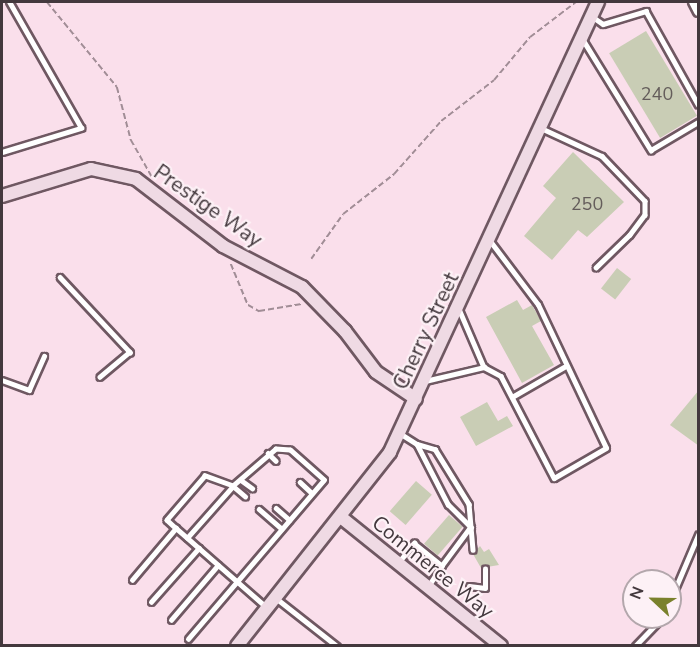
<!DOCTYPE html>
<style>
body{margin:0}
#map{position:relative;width:700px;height:647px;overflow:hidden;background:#fadfeb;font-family:"Nunito Sans",sans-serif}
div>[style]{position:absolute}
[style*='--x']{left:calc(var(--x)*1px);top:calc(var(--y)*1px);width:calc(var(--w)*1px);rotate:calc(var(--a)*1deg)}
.building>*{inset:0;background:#c9cdb5;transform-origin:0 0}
.path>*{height:1.5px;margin-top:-0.75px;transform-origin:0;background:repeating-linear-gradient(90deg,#a18d96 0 6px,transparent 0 9px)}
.roads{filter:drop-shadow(2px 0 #6f5862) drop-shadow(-2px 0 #6f5862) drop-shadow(0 2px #6f5862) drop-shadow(0 -2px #6f5862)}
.lane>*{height:4.5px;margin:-2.25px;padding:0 2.25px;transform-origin:2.25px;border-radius:2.25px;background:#fff}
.street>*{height:8px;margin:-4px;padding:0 4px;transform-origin:4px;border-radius:4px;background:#fff}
.secondary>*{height:12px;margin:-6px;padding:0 6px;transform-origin:6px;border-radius:6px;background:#efdae4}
span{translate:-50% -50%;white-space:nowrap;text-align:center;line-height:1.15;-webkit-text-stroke:4.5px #fdf1f6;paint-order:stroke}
.number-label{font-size:18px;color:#645d5b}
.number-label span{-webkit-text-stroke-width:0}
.street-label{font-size:21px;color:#43383d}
.frame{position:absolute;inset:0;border:3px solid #43383d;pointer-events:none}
.north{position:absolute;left:622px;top:569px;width:60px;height:60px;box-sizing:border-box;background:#fdf1f6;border:2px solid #b3a7ac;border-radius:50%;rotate:292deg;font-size:16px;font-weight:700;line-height:24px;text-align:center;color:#43383d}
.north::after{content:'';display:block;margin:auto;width:21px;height:27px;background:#7a812c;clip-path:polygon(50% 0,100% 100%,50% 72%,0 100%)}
</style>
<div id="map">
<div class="building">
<i style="left:646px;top:31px;width:99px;height:43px;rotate:59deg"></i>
<i style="clip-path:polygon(573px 152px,624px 202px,587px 237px,578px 230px,552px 260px,524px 236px,556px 198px,543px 186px)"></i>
<i style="left:617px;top:268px;width:18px;height:26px;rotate:38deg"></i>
<i style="clip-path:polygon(517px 300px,523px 310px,532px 305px,541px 321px,532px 326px,554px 365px,522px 383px,486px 317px)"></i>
<i style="clip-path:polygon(699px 390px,699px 446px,670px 425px)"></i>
<i style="clip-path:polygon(487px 402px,498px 421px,507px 416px,513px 426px,476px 446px,460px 417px)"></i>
<i style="left:416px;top:481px;width:21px;height:40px;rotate:41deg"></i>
<i style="left:449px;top:515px;width:18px;height:38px;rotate:41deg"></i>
<i style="clip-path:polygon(480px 546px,484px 552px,489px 549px,499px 565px,481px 568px,473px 554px)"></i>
</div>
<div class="path">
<i style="--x:47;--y:2;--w:110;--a:50.5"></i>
<i style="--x:117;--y:87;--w:55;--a:75.2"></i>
<i style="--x:131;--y:140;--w:43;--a:60.4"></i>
<i style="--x:311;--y:259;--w:55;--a:-54.6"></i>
<i style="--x:343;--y:214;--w:65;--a:-38.1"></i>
<i style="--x:394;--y:174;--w:71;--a:-48.4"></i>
<i style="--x:441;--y:121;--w:67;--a:-37.7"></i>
<i style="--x:494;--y:80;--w:56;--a:-50.1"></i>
<i style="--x:530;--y:37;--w:58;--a:-37.3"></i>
<i style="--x:231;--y:264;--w:44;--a:67.5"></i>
<i style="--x:248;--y:305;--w:13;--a:29"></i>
<i style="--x:259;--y:311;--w:43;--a:-9.5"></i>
</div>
<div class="roads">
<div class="lane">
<i style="--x:593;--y:17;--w:12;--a:35"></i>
<i style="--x:603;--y:24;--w:45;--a:-16.8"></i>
<i style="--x:646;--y:11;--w:107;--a:60.8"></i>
<i style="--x:582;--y:38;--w:132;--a:58.4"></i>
<i style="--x:651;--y:150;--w:55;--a:-30.8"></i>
<i style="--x:541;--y:128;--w:67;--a:24.7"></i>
<i style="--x:602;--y:156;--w:62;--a:46.3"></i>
<i style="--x:645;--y:201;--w:14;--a:90"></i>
<i style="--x:645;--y:215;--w:25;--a:127"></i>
<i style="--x:630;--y:235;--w:47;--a:135.9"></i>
<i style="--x:2;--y:152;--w:83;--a:-16.9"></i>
<i style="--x:81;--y:128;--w:145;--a:-119.7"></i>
<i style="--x:60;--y:277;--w:103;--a:47"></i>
<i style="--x:130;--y:352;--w:39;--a:140"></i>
<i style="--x:459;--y:309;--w:63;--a:66.7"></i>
<i style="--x:2;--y:380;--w:29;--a:20"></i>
<i style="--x:29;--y:390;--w:37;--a:-66"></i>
<i style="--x:425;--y:381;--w:61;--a:-13.3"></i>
<i style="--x:484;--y:367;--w:19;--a:28"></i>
<i style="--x:501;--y:376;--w:115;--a:62.5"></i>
<i style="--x:554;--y:478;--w:60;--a:-30"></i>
<i style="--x:606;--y:448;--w:158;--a:-115.4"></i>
<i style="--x:538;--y:305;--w:81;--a:-127"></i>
<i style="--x:512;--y:397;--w:60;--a:-30"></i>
<i style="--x:401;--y:434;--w:19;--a:32"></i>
<i style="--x:417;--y:444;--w:68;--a:62.7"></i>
<i style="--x:448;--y:504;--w:33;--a:45"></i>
<i style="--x:471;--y:527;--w:49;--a:126.6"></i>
<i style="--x:417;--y:444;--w:19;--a:16"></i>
<i style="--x:435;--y:449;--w:65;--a:58.3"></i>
<i style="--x:469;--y:504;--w:46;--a:85"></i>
<i style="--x:268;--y:453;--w:11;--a:45"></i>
<i style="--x:241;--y:480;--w:14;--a:36"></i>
<i style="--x:300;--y:482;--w:16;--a:43"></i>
<i style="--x:276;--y:508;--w:18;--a:41"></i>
<i style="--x:259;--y:509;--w:30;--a:41"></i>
<i style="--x:187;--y:538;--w:69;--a:-48.5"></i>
<i style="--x:233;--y:486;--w:30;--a:-160"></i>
<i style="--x:205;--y:476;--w:58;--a:130.8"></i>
<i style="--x:167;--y:520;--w:12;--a:42"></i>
<i style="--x:176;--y:528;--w:118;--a:41.2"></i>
<i style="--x:398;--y:563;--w:26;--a:-51"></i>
<i style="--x:414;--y:543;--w:36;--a:39"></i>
<i style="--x:442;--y:566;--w:24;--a:123"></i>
<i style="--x:132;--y:580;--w:68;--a:-49.8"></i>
<i style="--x:469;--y:586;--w:16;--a:7"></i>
<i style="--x:485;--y:588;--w:19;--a:-90"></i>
<i style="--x:276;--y:598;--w:78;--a:38.2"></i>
<i style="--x:670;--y:601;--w:72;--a:-67"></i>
<i style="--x:151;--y:602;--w:72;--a:-48.4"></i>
<i style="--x:171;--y:620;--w:72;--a:-49.5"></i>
<i style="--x:188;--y:639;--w:209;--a:-49.5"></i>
<i style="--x:324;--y:480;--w:45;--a:-138.6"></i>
<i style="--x:290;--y:450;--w:14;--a:-176"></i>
<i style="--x:276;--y:449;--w:57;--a:139.3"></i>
<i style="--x:233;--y:486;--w:16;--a:40"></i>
<i style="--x:635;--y:646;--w:40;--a:-46"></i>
</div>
<div class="street">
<i style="--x:693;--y:2;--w:11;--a:63"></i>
</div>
<div class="secondary">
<i style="--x:2;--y:196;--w:93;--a:-16.9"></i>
<i style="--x:91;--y:169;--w:46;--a:12.5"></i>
<i style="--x:136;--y:179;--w:110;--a:37.6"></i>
<i style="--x:223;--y:246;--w:89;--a:27.4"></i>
<i style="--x:302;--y:287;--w:62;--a:45.7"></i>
<i style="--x:345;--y:331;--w:51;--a:52.9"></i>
<i style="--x:376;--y:372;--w:48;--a:34"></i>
<i style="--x:342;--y:518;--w:204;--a:38.8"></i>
<i style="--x:237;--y:646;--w:247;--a:-51.7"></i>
<i style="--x:390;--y:452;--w:496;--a:-65.2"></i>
</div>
</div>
<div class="number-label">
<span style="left:657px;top:94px">240</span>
<span style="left:587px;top:204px">250</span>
</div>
<div class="street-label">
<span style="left:208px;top:206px;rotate:35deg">Prestige Way</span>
<span style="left:426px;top:331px;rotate:-65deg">Cherry Street</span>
<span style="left:433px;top:567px;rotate:39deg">Commerce Way</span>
</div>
<div class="frame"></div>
<div class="north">N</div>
</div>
